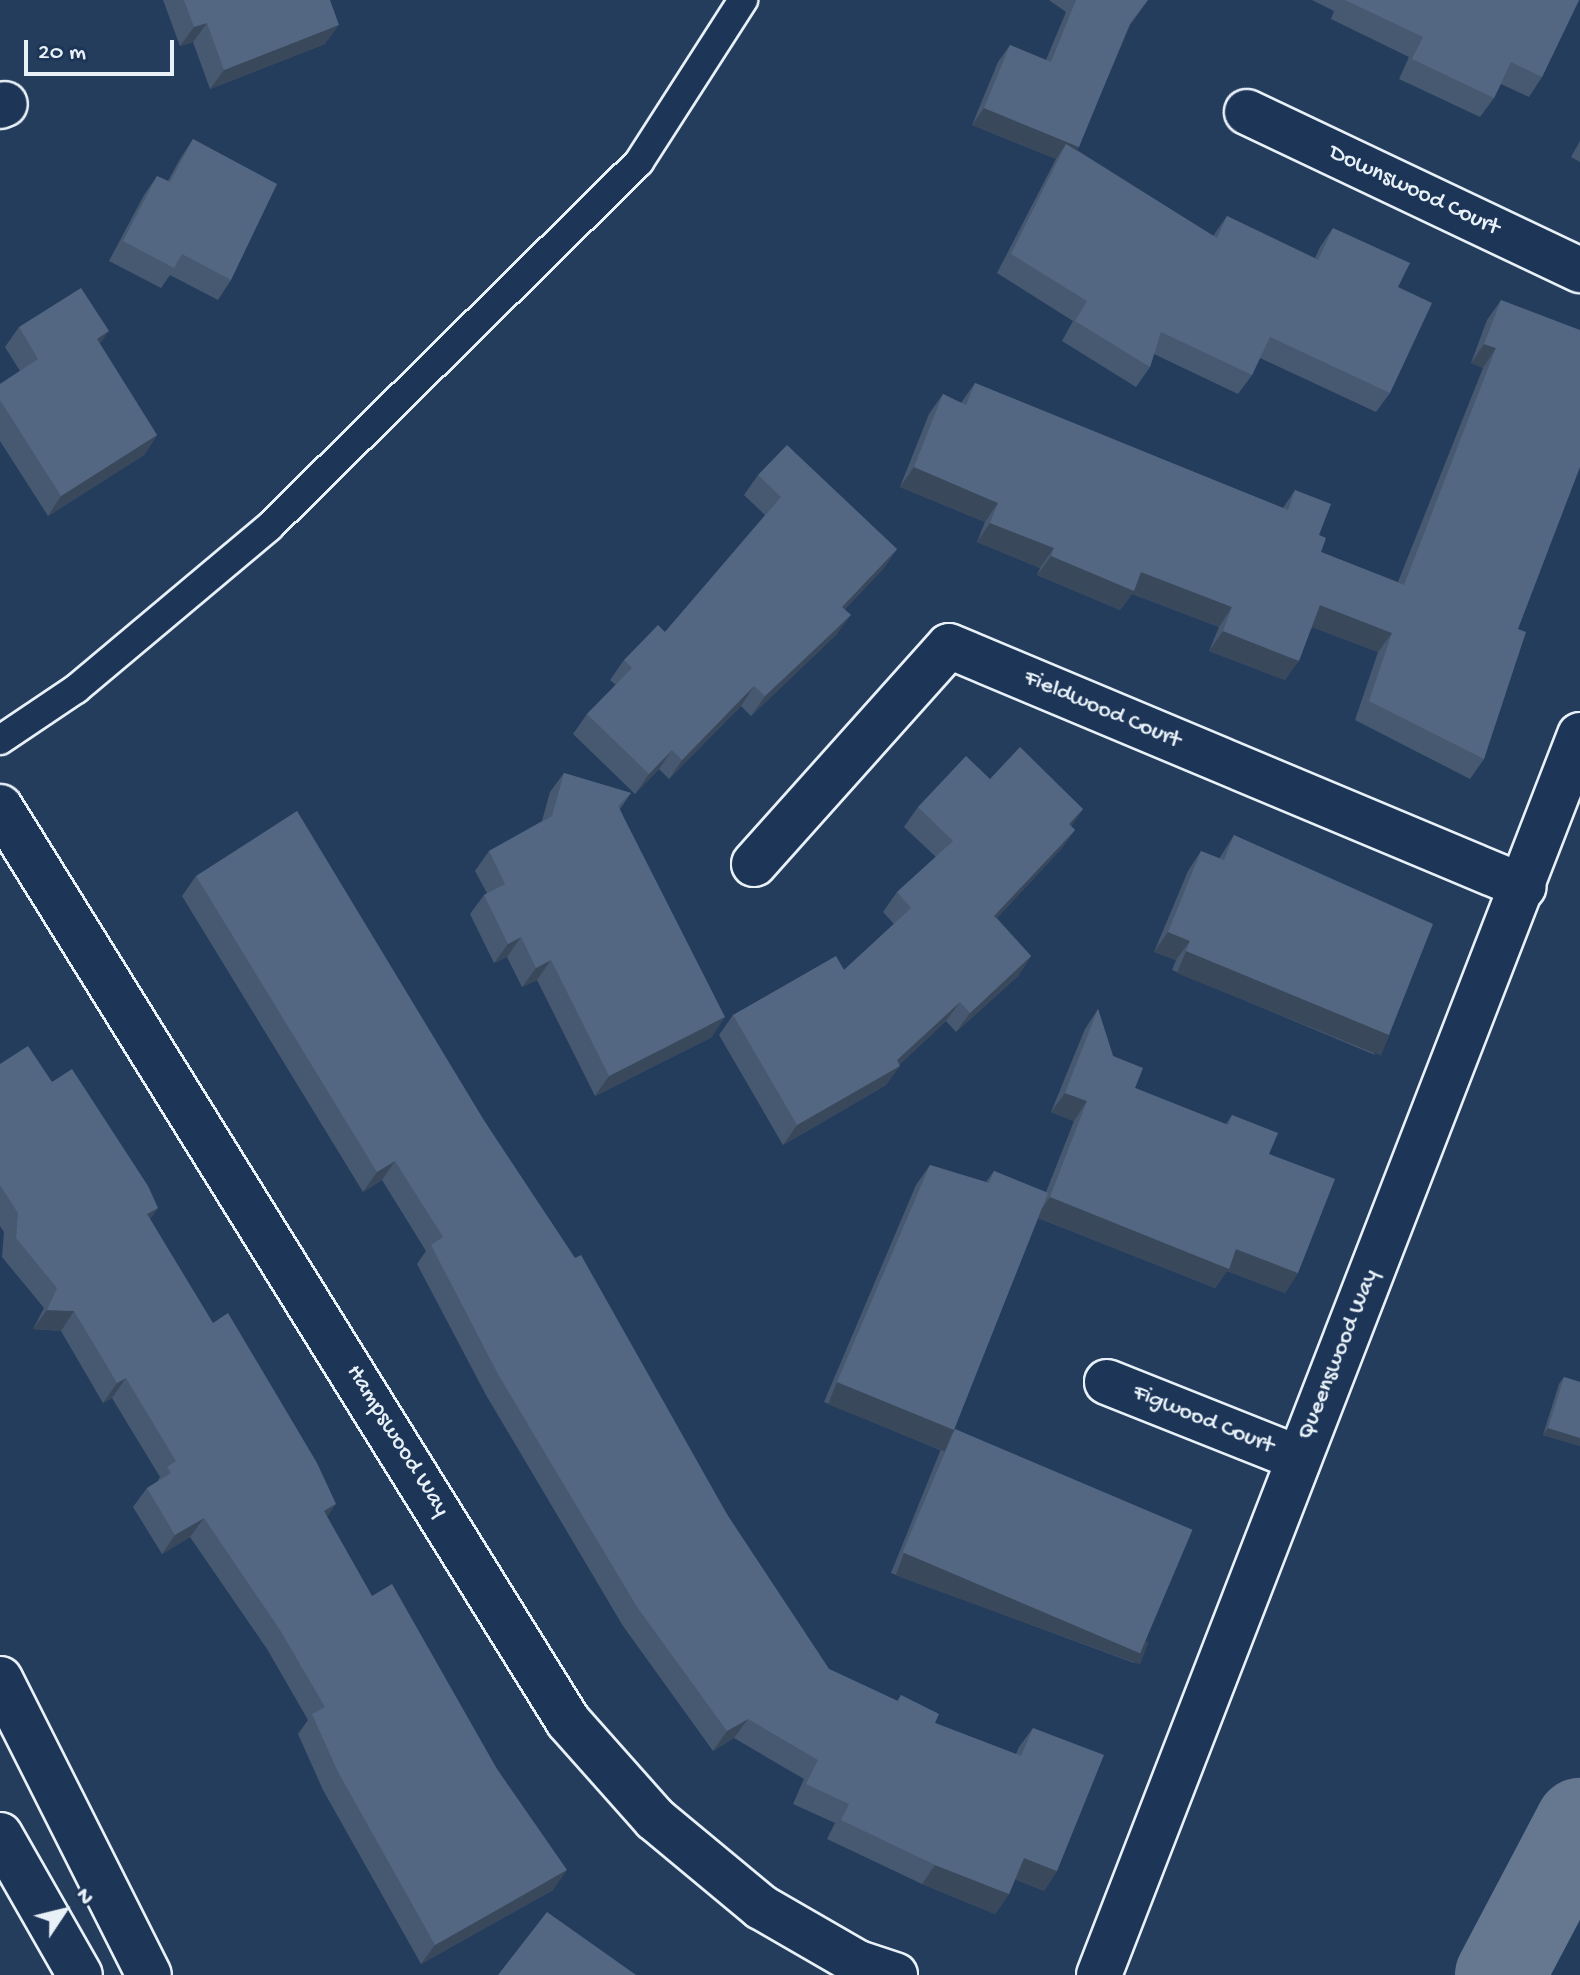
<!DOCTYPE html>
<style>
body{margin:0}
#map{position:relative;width:1580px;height:1975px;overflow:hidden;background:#253d5d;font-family:"Gochi Hand",sans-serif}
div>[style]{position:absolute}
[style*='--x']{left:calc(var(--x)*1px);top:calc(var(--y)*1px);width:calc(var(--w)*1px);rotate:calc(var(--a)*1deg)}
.river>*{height:90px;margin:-45px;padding:0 45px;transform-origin:45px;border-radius:45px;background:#657890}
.roads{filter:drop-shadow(2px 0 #e8f1f8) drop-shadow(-2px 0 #e8f1f8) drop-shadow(0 2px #e8f1f8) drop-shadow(0 -2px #e8f1f8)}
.lane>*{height:28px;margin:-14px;padding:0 14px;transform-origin:14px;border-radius:14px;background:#1d3557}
.street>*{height:44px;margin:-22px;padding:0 22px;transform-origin:22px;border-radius:22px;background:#1d3557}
.primary>*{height:44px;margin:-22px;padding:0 22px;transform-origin:22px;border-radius:22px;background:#1d3557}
.wall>*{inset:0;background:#475970}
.shaded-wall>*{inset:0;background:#3a485b;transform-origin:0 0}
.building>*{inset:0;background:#536782;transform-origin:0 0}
span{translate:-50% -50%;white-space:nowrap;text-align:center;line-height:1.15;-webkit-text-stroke:8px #1d3557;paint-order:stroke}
.street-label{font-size:24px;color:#e8f1f8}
.north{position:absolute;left:24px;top:1871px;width:80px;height:80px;-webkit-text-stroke:6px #1d3557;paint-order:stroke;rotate:55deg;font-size:22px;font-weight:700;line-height:32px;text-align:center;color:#e8f1f8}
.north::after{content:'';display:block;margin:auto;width:28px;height:36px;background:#e8f1f8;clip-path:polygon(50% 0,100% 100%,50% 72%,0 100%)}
.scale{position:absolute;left:24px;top:40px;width:150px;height:36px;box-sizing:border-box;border:4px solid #e8f1f8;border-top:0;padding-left:10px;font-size:24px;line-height:28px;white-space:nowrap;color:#e8f1f8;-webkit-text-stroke:6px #1d3557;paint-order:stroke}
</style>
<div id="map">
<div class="river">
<i style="--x:1500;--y:1975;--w:172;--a:-62.2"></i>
</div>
<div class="roads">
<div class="lane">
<i style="--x:0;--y:740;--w:92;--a:-33.9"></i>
<i style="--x:76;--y:689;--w:252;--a:-40"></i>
<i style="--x:269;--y:527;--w:520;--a:-44.61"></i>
<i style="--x:639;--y:162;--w:193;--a:-57.3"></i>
</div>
<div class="street">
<i style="--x:0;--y:106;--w:5;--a:-22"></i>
<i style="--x:1247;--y:112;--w:369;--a:25.4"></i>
<i style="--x:0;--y:807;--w:1076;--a:58.14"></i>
<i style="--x:568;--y:1721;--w:131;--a:48.4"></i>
<i style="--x:655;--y:1819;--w:138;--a:39.7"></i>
<i style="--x:761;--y:1907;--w:112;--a:30"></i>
<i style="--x:858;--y:1963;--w:39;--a:18"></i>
<i style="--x:754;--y:864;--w:292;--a:-48.2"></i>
<i style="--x:949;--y:646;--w:623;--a:22.74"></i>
<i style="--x:1107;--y:1382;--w:206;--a:21.7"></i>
<i style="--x:1099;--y:1975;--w:1330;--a:-68.8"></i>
</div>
<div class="primary">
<i style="--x:0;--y:1679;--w:331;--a:63.3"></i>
<i style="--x:0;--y:1835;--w:161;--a:60.3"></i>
</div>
</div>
<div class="wall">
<i style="clip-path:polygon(163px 0,330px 0,325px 44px,210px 89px,193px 42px,180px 46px)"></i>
<i style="clip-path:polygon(1049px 0,1148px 0,1130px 25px,1077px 150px,1213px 236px,1227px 216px,1315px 258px,1320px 247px,1333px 228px,1398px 287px,1390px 393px,1376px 412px,1260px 358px,1252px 375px,1238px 394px,1154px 354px,1150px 367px,1136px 387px,1062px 341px,1073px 321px,997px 273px,1056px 159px,972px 125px,998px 62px,1010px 45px,1046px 60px,1066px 12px)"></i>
<i style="clip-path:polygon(1312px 0,1579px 0,1542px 77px,1529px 97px,1501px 84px,1494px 98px,1480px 117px,1399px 79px,1409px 57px,1331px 19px,1334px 11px)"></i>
<i style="clip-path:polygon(193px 139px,231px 280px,218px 300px,170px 275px,161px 288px,109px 261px,144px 195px,157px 176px,168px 181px,180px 159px)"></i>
<i style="clip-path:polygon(1580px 141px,1580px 162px,1571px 157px)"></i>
<i style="clip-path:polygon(1501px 300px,1518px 629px,1484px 759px,1470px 779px,1355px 720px,1378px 652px,1312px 627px,1285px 680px,1209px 651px,1219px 627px,1132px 594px,1120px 610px,1037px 575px,1040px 568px,977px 542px,985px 522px,900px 487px,929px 414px,943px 394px,961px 403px,975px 383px,1283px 508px,1295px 490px,1319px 535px,1321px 552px,1398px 582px,1483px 368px,1471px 363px,1487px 320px)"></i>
<i style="clip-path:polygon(19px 327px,100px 344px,157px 435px,144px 455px,48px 516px,0 441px,0 384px,20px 371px,5px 347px)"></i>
<i style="clip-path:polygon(758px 475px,897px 549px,883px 569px,845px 609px,837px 634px,751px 716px,741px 706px,669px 779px,659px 769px,635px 794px,573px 734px,587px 714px,616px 685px,610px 680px,624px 660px,665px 632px,765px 515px,744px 495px)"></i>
<i style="clip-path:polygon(564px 773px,631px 793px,620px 809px,712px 1037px,595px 1096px,537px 980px,522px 987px,507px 957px,494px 963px,470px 914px,484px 895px,487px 893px,475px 871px,489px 851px,542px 821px,550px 792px)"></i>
<i style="clip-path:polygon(990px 779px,1083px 809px,1071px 826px,1075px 830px,1061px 849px,997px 918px,1031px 956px,1018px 976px,956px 1032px,946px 1021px,899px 1065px,886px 1085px,783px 1145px,719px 1035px,733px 1015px,844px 970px,894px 924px,883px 912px,897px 892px,936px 857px,904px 827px,918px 807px)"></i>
<i style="clip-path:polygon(1234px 835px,1375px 1055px,1172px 970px,1176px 960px,1154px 952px,1188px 871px,1201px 851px,1219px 859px)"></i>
<i style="clip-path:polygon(196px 876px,485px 1122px,728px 1516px,829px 1669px,897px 1701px,901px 1695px,935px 1723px,1016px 1754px,1019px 1747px,1033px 1728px,1057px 1871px,1044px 1891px,1015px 1879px,1009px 1894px,995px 1914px,922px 1884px,827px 1839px,835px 1823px,793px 1804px,804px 1779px,734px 1738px,713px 1751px,623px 1626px,486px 1395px,417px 1264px,426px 1251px,382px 1180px,363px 1192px,182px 896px)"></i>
<i style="clip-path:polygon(1098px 1009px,1113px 1056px,1135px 1088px,1226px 1124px,1232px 1115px,1269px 1154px,1298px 1273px,1285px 1293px,1227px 1271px,1215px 1288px,1038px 1218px,940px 1450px,824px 1402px,916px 1185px,930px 1165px,986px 1182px,994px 1171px,1046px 1192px,1074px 1121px,1051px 1112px,1085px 1029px)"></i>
<i style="clip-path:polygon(0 1064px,52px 1082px,158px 1208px,150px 1219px,327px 1517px,372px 1596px,553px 1890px,421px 1964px,323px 1790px,298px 1734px,308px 1720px,267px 1649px,190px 1537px,162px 1554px,133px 1507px,147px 1488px,157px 1482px,160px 1477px,112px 1398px,103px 1403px,61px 1331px,33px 1329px,44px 1308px,2px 1257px,4px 1232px,0 1226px)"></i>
<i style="clip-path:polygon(1564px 1377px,1580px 1382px,1580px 1446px,1543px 1435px,1559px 1384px)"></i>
<i style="clip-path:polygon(955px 1429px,1148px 1644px,1134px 1663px,891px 1573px,941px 1449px)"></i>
</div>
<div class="shaded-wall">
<i style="clip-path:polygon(207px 23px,193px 42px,180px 46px,194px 27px)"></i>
<i style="clip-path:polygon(339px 25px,325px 44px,210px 89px,224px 70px)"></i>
<i style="clip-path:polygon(984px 108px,1079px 147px,1067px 164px,1066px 144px,1056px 159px,972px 125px)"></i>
<i style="clip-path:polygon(109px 331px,95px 351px,97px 339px)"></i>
<i style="clip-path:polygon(1484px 344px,1496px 348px,1483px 368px,1471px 363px)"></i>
<i style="clip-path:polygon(157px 435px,144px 455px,48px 516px,61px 496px)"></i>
<i style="clip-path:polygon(914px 467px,998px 503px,985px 522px,900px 487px)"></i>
<i style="clip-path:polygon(990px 523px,1054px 548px,1040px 568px,977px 542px)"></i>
<i style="clip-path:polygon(897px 549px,883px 569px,828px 626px,842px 607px)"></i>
<i style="clip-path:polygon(1051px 556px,1141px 572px,1232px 607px,1219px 627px,1132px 594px,1120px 610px,1037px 575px)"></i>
<i style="clip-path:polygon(1320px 605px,1392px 633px,1378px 652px,1306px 625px)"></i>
<i style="clip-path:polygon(851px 615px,837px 634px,751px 716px,765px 696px)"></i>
<i style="clip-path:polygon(1223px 631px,1299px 661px,1285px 680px,1209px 651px)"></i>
<i style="clip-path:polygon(754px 686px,741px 706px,669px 779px,682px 760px)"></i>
<i style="clip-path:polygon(672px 750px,659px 769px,635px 794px,649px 774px)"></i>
<i style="clip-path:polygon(1083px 809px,1070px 828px,1069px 824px)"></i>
<i style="clip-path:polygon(1075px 830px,1061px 849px,981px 935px,994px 916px)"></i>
<i style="clip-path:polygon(1168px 932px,1190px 941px,1176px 960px,1154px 952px)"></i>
<i style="clip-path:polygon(521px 937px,507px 957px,494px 963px,508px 944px)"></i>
<i style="left:1186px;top:951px;width:220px;height:24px;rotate:22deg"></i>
<i style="clip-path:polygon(1031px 956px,1018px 976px,956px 1032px,970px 1013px)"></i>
<i style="clip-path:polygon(551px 960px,537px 980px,522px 987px,536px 968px)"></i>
<i style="clip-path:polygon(960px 1002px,946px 1021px,896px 1068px,900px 1066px,886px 1085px,783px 1145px,797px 1125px,897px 1060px)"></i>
<i style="clip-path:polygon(725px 1017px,712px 1037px,595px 1096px,609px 1076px)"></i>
<i style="clip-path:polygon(1065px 1093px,1087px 1101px,1074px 1121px,1051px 1112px)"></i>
<i style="clip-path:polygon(395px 1161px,382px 1180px,363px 1192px,377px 1172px)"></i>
<i style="clip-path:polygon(1050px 1197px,1236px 1249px,1298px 1273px,1285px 1293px,1227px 1271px,1215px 1288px,1036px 1217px)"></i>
<i style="clip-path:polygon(158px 1208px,144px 1227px,147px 1214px)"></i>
<i style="clip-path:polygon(47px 1310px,74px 1311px,61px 1331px,33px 1329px)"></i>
<i style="clip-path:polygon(126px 1378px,112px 1398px,103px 1403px,117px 1383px)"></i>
<i style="left:837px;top:1382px;width:126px;height:24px;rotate:22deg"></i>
<i style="clip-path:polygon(1548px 1428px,1580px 1438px,1580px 1446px,1543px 1435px)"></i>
<i style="clip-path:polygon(336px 1504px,323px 1523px,324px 1511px)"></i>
<i style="clip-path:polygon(204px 1518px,190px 1537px,162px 1554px,175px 1535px)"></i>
<i style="left:904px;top:1553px;width:260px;height:24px;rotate:20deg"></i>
<i style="clip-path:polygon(748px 1719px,734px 1738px,713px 1751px,727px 1731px)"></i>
<i style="clip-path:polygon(1024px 1858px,1057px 1871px,1044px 1891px,1010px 1877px)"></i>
<i style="clip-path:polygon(935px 1865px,1009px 1894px,995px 1914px,922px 1884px)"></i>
<i style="clip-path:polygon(567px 1870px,553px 1890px,421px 1964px,435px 1945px)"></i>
</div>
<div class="building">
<i style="clip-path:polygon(184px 0,330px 0,339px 25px,224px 70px,207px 23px,194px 27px)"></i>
<i style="clip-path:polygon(1076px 0,1148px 0,1130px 23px,1079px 147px,984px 108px,1010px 45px,1051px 62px)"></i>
<i style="clip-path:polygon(1345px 0,1579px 0,1542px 77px,1511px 62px,1494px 98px,1412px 59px,1423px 37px)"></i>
<i style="clip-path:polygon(193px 139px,277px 184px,231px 280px,182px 254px,174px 268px,123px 241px,157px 176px,170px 182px)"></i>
<i style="clip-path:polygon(1066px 144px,1217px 238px,1227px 216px,1318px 260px,1333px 228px,1410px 263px,1398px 287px,1432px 303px,1390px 393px,1270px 337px,1252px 375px,1161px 332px,1150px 367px,1075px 321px,1087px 301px,1011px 254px)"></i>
<i style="clip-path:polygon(81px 288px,109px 331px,97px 339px,157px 435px,61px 496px,0 400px,0 384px,38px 359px,19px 327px)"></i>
<i style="clip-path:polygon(1501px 300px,1580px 330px,1580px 467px,1518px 629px,1526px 632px,1484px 759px,1369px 701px,1392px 633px,1320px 605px,1299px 661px,1223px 631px,1232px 607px,1141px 572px,1134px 591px,1051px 556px,1054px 548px,990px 523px,998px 503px,914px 467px,943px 394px,966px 405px,975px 383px,1288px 510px,1295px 490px,1331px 504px,1319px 535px,1326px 538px,1321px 552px,1404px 585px,1496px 348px,1484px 344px)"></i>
<i style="clip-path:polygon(787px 445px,897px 549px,842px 607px,851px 615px,765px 696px,754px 686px,682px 760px,672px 750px,649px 774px,587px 714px,632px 668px,624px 660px,658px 625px,665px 632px,781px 497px,758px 475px)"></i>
<i style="clip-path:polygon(1020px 747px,1083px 809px,1069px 824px,1075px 830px,994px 916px,1031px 956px,970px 1013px,960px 1002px,897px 1060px,900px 1066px,797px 1125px,733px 1015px,836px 956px,844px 970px,911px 908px,897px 892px,953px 841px,918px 807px,966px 756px,990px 779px)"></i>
<i style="clip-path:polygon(564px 773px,631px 793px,618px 806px,725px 1017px,609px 1076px,551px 960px,536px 968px,521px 937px,508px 944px,484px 895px,505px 884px,489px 851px,552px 816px)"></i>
<i style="clip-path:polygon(297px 811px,485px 1122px,575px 1258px,581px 1255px,728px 1516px,829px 1669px,898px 1701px,901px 1695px,939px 1714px,935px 1723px,1021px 1756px,1033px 1728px,1104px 1755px,1057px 1871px,1024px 1858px,1009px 1894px,935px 1865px,841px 1820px,849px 1804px,806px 1784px,818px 1760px,748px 1719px,727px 1731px,637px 1607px,499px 1376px,431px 1245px,443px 1237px,395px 1161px,377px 1172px,196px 876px)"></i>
<i style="clip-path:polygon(1234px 835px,1433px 924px,1389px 1035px,1186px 951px,1190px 941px,1168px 932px,1201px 851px,1224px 860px)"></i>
<i style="clip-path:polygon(1098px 1009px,1113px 1056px,1143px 1068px,1135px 1088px,1228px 1125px,1232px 1115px,1278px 1133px,1269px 1154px,1335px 1179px,1298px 1273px,1236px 1249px,1229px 1269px,1050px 1197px,1087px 1101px,1065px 1093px)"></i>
<i style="clip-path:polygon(28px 1046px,52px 1082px,72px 1069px,148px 1186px,158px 1208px,147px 1214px,213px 1323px,228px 1313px,317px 1463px,336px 1504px,324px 1511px,372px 1596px,392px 1584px,497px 1769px,567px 1870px,435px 1945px,337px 1770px,312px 1714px,325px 1707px,280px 1630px,204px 1518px,175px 1535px,147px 1488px,171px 1473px,167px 1467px,176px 1461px,126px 1378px,117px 1383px,74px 1311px,47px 1310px,57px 1288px,16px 1238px,18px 1213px,0 1185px,0 1064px)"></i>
<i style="clip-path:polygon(930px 1165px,989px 1183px,994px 1171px,1048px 1193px,954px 1430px,837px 1382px)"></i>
<i style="clip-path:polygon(1564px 1377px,1580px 1382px,1580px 1438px,1548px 1428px)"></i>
<i style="left:955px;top:1429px;width:258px;height:134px;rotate:23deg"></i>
<i style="clip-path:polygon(547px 1912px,636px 1975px,498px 1975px)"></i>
</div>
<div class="street-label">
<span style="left:1414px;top:191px;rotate:25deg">Downswood Court</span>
<span style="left:1102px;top:710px;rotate:23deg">Fieldwood Court</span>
<span style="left:1339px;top:1355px;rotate:-68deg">Queenswood Way</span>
<span style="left:1203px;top:1420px;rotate:22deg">Figwood Court</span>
<span style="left:397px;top:1441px;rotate:58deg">Hampswood Way</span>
</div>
<div class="north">N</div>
<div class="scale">20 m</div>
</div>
